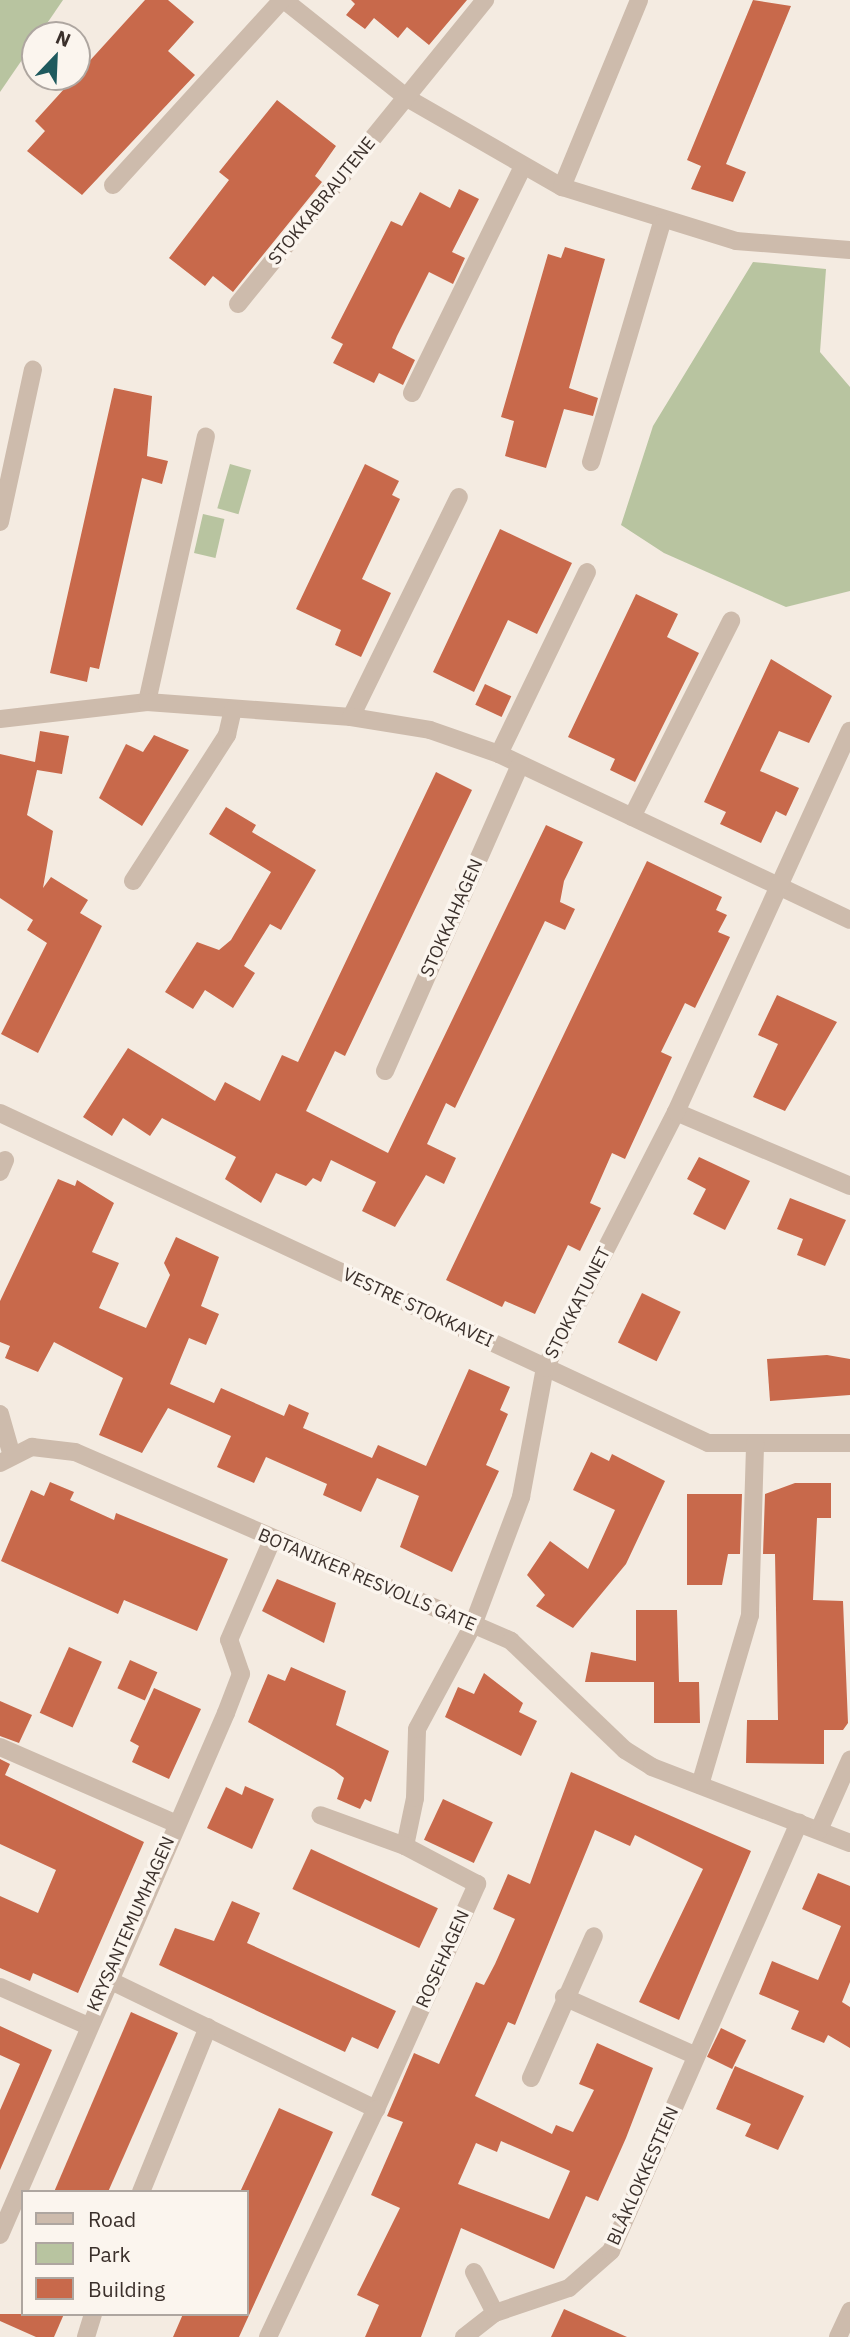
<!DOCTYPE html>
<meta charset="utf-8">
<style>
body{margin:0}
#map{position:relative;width:850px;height:2337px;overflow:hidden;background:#f4ebe1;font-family:"IBM Plex Sans",sans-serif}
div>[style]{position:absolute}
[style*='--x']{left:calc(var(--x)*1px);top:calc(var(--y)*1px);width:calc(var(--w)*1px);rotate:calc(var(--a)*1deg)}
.green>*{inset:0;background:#b8c4a0;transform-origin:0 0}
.building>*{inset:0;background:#c8694b;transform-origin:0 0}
.street>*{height:18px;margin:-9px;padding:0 9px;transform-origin:9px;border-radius:9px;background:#cdbbac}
span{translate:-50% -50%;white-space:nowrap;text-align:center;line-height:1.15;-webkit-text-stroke:7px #fbf5ee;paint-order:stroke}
.street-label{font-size:18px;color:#3b302b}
.legend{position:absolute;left:21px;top:2190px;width:228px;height:126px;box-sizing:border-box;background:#fbf5ee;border:2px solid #aea6a0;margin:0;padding:9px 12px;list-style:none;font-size:21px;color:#3b302b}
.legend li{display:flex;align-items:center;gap:14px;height:35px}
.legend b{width:35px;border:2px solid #aea6a0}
.north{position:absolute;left:21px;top:21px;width:70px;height:70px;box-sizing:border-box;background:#fbf5ee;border:2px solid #aea6a0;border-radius:50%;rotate:23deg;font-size:19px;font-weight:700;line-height:28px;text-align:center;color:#3b302b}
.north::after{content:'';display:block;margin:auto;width:24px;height:32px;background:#1f5a5e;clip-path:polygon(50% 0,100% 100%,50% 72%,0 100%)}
</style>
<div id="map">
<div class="green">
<i style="clip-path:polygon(0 0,63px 0,0 92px)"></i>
<i style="clip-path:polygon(753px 262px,826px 269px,820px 352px,850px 387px,850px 591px,786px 607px,664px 553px,621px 525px,653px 426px)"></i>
<i style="left:230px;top:464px;width:22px;height:46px;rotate:16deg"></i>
<i style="left:203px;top:514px;width:22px;height:40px;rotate:13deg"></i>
</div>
<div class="building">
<i style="clip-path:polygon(145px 0,168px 0,194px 22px,168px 51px,195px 75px,82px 195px,27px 151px,45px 131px,35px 121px)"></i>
<i style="clip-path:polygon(351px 0,467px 0,429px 45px,407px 27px,398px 38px,374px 18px,365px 29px,346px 15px,355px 4px)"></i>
<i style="clip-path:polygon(753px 0,791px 6px,726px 164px,746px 172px,733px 202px,691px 189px,701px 166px,687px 160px)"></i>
<i style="clip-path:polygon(277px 100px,336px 146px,315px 176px,322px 182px,233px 292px,213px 276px,205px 286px,169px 258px,229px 180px,219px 172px)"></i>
<i style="clip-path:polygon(459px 189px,479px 199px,452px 252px,465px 258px,453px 284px,429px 272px,397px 336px,392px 348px,415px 360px,403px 385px,379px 373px,374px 383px,333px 363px,343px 344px,331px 338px,391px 221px,402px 226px,420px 192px,450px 208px)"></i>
<i style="clip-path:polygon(565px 247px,605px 259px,569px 388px,598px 398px,593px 416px,564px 409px,546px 468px,505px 456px,514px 421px,501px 417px,548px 254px,561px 258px)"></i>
<i style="clip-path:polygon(114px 388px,152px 396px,147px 456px,168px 461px,162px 484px,142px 478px,99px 669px,90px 667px,87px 682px,50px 673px)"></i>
<i style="clip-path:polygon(365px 464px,399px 481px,392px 495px,400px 499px,362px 579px,391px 593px,361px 657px,335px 645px,341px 630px,296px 609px)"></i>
<i style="clip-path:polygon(500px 529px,572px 563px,537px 634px,508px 620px,474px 692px,433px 672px)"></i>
<i style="clip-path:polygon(636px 594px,678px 614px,667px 637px,699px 653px,635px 782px,610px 770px,615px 759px,568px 737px)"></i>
<i style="clip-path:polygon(771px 659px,832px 696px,809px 743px,779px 731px,760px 771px,799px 788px,786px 816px,776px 811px,761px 843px,720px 824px,726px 812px,704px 802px)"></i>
<i style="left:485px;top:684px;width:29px;height:23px;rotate:25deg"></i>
<i style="clip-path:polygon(40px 731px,69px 736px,62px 774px,37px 770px,27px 815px,53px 831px,43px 888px,51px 877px,88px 900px,80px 913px,102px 926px,38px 1053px,1px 1034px,47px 943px,27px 930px,33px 920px,0 898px,0 754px,35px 762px)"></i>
<i style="clip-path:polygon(154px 735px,189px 750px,142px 826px,99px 798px,126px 744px,143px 752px)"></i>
<i style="clip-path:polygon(436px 772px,472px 790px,345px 1056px,335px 1051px,306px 1111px,388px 1153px,546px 825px,583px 842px,564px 881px,560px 902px,575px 909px,565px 930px,545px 921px,455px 1108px,446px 1103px,427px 1144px,456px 1158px,444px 1184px,426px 1175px,395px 1227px,362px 1211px,376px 1182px,331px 1160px,321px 1182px,313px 1178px,306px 1186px,276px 1173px,261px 1203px,225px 1179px,236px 1157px,162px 1118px,150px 1136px,123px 1118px,112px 1136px,83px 1117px,128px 1048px,215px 1101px,225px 1082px,260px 1101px,282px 1055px,298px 1062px)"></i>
<i style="clip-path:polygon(226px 807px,256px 825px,252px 832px,316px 870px,281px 930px,270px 924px,244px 966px,255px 973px,233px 1008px,205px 990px,193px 1009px,165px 992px,197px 942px,219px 950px,231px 940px,271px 872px,209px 834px)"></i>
<i style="clip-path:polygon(647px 861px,722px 897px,716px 910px,727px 915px,718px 932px,730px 937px,695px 1008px,685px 1003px,661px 1052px,672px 1057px,625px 1159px,612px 1153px,590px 1203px,601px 1208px,580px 1251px,568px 1245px,535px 1314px,505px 1301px,502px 1307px,446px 1280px)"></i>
<i style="clip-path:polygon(777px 995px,837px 1022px,785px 1111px,753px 1097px,778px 1044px,758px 1035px)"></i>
<i style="clip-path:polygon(699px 1157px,750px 1181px,725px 1230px,693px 1214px,706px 1189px,687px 1179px)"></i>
<i style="clip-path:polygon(58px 1179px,75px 1186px,77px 1180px,114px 1203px,92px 1252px,119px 1263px,99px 1308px,146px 1328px,170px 1275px,164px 1263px,176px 1237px,219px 1257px,201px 1306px,219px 1314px,206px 1345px,189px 1338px,170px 1384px,214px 1403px,221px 1388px,284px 1416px,289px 1404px,309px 1413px,303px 1428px,372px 1458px,378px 1445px,426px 1466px,469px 1369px,510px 1387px,500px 1410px,508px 1414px,486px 1465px,499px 1471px,452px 1572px,400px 1547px,419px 1496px,377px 1478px,361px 1512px,323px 1495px,327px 1484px,266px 1457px,254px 1483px,217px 1467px,231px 1436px,168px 1408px,142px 1453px,99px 1435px,123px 1378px,54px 1342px,38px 1372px,5px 1358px,10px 1346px,0 1342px,0 1301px)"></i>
<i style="clip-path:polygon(790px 1198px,846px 1220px,825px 1266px,797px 1255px,803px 1239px,777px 1229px)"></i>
<i style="left:642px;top:1293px;width:43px;height:55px;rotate:26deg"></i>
<i style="clip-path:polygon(827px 1355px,850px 1359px,850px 1395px,770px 1401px,767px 1359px)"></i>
<i style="clip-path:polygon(591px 1452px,609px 1461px,612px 1454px,665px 1481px,626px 1564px,573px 1628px,536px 1606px,545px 1595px,527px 1575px,550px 1541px,588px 1569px,615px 1510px,573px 1490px)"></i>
<i style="clip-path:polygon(50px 1482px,74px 1492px,70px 1500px,114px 1520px,116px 1513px,228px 1559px,197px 1631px,124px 1600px,118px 1614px,1px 1561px,31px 1490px,44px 1496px)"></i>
<i style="clip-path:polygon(795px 1483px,831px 1483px,831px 1518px,817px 1518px,813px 1600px,843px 1601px,848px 1723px,843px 1730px,824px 1730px,824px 1764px,746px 1763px,747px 1720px,778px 1720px,775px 1554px,763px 1554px,765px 1494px)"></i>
<i style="clip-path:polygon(687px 1494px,742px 1494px,740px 1554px,728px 1554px,722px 1585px,687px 1585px)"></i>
<i style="clip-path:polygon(277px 1579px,336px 1603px,324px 1643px,262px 1611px)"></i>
<i style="clip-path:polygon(636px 1610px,677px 1610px,679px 1682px,699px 1682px,700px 1723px,654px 1723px,654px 1682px,585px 1682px,591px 1652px,636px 1661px)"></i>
<i style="left:69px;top:1647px;width:36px;height:72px;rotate:24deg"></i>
<i style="left:130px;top:1660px;width:30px;height:31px;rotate:24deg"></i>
<i style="clip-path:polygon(291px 1667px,346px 1691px,336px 1725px,389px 1751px,371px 1802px,365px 1799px,360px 1809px,337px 1799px,344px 1778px,334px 1770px,248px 1722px,268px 1674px,285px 1681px)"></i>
<i style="clip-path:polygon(484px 1673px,523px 1703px,519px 1712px,537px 1721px,521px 1756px,445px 1717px,458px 1687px,474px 1694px)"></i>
<i style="clip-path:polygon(154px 1688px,201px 1709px,169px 1779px,132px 1762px,139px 1746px,130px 1741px)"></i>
<i style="clip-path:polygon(0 1701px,32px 1715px,19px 1743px,0 1736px)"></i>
<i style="clip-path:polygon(0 1759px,10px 1764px,5px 1775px,144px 1842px,78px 1993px,33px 1973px,30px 1981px,0 1968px,0 1896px,38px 1913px,56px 1870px,0 1844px)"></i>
<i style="clip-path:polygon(evenodd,571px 1772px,751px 1851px,679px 2020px,639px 2002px,703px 1869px,635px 1835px,630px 1846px,595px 1830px,515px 2025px,508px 2022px,475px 2096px,552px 2134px,556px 2125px,573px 2132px,594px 2090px,579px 2084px,597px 2043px,653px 2068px,626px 2138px,598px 2201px,586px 2196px,554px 2269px,461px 2228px,421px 2337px,365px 2337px,379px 2305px,357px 2295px,400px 2208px,371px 2195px,403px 2122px,387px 2116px,414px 2053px,439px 2064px,476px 1982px,484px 1985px,495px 1964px,515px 1919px,493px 1909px,508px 1874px,530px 1884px,571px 1772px,501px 2141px,570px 2171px,549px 2219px,458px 2184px,476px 2143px,497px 2152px,501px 2141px)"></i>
<i style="clip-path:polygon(245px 1786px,274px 1799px,252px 1849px,207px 1828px,226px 1787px,242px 1795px)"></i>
<i style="left:443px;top:1799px;width:55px;height:45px;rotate:25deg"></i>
<i style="left:311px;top:1849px;width:140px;height:44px;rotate:25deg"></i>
<i style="clip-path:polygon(818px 1873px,850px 1886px,850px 1982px,842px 2002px,850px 2007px,850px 2048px,828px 2035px,824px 2043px,791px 2029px,799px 2011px,759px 1994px,772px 1961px,818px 1980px,841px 1926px,802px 1909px)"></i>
<i style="clip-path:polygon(232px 1901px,260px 1913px,247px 1943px,396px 2011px,378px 2049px,352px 2037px,345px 2052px,159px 1965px,175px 1928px,214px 1941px)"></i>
<i style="clip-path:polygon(131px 2012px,178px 2033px,108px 2192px,54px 2192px)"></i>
<i style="clip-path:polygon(0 2026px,52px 2050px,0 2170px,0 2110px,20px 2064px,0 2055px)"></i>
<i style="left:721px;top:2028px;width:28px;height:32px;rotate:26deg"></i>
<i style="clip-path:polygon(735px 2066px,804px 2096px,778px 2150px,745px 2136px,751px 2124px,716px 2109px)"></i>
<i style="clip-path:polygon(279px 2108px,333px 2132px,239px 2337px,173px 2337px,183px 2314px,247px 2314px,247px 2192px,240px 2192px)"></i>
<i style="clip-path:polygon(564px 2309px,627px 2337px,551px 2337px)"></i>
<i style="clip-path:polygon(0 2314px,64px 2314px,54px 2337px,36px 2337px,0 2321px)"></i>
</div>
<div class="street">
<i style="--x:284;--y:0;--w:157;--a:38.5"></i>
<i style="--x:407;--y:98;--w:179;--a:29.9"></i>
<i style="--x:562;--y:187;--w:182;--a:17.2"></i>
<i style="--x:736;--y:241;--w:114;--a:4.5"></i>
<i style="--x:113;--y:185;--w:251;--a:-47.6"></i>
<i style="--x:562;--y:187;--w:202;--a:-67.6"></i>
<i style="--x:238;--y:304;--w:392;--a:-50.9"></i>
<i style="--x:412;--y:393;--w:250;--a:-63.9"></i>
<i style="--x:591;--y:462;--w:249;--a:-73.5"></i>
<i style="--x:0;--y:522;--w:156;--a:-77.8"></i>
<i style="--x:147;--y:702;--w:272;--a:-77.5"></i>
<i style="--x:351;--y:717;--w:245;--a:-63.9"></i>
<i style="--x:0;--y:719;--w:148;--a:-6.6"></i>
<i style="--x:147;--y:702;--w:205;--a:4.2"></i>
<i style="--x:351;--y:717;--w:80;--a:9.3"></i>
<i style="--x:430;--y:730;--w:73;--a:19.2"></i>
<i style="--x:499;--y:754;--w:388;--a:25.3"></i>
<i style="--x:499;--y:754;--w:202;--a:-64.2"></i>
<i style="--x:632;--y:817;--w:220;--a:-63.2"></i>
<i style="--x:133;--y:881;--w:174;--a:-57.2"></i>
<i style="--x:227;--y:735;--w:26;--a:-77"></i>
<i style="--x:385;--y:1071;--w:334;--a:-66.2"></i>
<i style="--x:676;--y:1112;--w:189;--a:23"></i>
<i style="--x:0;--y:1113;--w:781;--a:24.99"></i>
<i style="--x:708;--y:1443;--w:142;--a:0"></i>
<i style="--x:0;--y:1172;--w:13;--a:-67"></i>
<i style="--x:0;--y:1414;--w:44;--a:74.1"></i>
<i style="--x:0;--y:1463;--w:36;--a:-27"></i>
<i style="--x:32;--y:1447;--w:43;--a:6.6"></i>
<i style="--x:75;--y:1452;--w:475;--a:23.4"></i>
<i style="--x:511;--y:1641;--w:158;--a:43.7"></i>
<i style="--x:625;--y:1750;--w:32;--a:32"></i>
<i style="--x:652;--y:1767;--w:212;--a:21"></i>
<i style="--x:0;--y:1747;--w:191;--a:23.5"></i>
<i style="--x:700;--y:1785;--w:177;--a:-73.6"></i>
<i style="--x:750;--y:1615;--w:172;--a:-88.3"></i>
<i style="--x:819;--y:1830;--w:77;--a:-66.1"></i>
<i style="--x:405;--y:1846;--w:49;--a:-78.2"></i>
<i style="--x:415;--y:1798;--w:69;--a:-88.3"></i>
<i style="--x:417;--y:1729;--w:118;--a:-61.7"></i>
<i style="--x:473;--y:1625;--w:137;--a:-69.4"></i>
<i style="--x:521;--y:1497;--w:131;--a:-79.5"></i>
<i style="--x:545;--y:1368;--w:288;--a:-62.9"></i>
<i style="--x:676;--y:1112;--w:419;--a:-65.5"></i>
<i style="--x:109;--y:1980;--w:297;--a:25.8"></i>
<i style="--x:376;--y:2109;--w:247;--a:-65.8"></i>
<i style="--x:477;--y:1884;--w:81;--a:-152.2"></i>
<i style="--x:405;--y:1846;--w:90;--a:-160"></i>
<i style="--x:0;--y:1987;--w:94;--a:23.8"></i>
<i style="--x:564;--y:1997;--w:140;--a:24"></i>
<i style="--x:531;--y:2078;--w:155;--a:-66.1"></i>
<i style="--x:141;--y:2192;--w:178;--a:-67.9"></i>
<i style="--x:0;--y:2235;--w:569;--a:-66.59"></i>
<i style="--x:226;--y:1713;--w:42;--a:-69"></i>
<i style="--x:241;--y:1674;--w:36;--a:-109"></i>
<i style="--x:229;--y:1640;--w:109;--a:-66.7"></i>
<i style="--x:474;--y:2272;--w:46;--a:62.9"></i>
<i style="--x:86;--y:2337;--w:24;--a:-73"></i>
<i style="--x:268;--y:2337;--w:252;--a:-64.7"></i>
<i style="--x:464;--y:2337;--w:39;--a:-38"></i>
<i style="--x:495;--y:2313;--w:78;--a:-18.7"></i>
<i style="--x:569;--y:2288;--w:56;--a:-41.4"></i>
<i style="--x:611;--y:2251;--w:468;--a:-66.3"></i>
<i style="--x:838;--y:2337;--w:29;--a:-65"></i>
</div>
<div class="street-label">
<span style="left:322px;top:201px;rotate:-51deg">STOKKABRAUTENE</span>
<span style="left:452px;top:918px;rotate:-66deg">STOKKAHAGEN</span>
<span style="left:578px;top:1303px;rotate:-63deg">STOKKATUNET</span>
<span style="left:418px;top:1308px;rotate:25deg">VESTRE STOKKAVEI</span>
<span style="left:367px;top:1580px;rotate:23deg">BOTANIKER RESVOLLS GATE</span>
<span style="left:131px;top:1924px;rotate:-66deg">KRYSANTEMUMHAGEN</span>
<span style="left:443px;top:1959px;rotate:-66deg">ROSEHAGEN</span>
<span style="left:643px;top:2176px;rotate:-66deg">BLÅKLOKKESTIEN</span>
</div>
<ul class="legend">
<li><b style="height:9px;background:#cdbbac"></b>Road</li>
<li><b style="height:19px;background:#b8c4a0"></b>Park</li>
<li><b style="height:19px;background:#c8694b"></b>Building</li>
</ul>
<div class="north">N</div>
</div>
